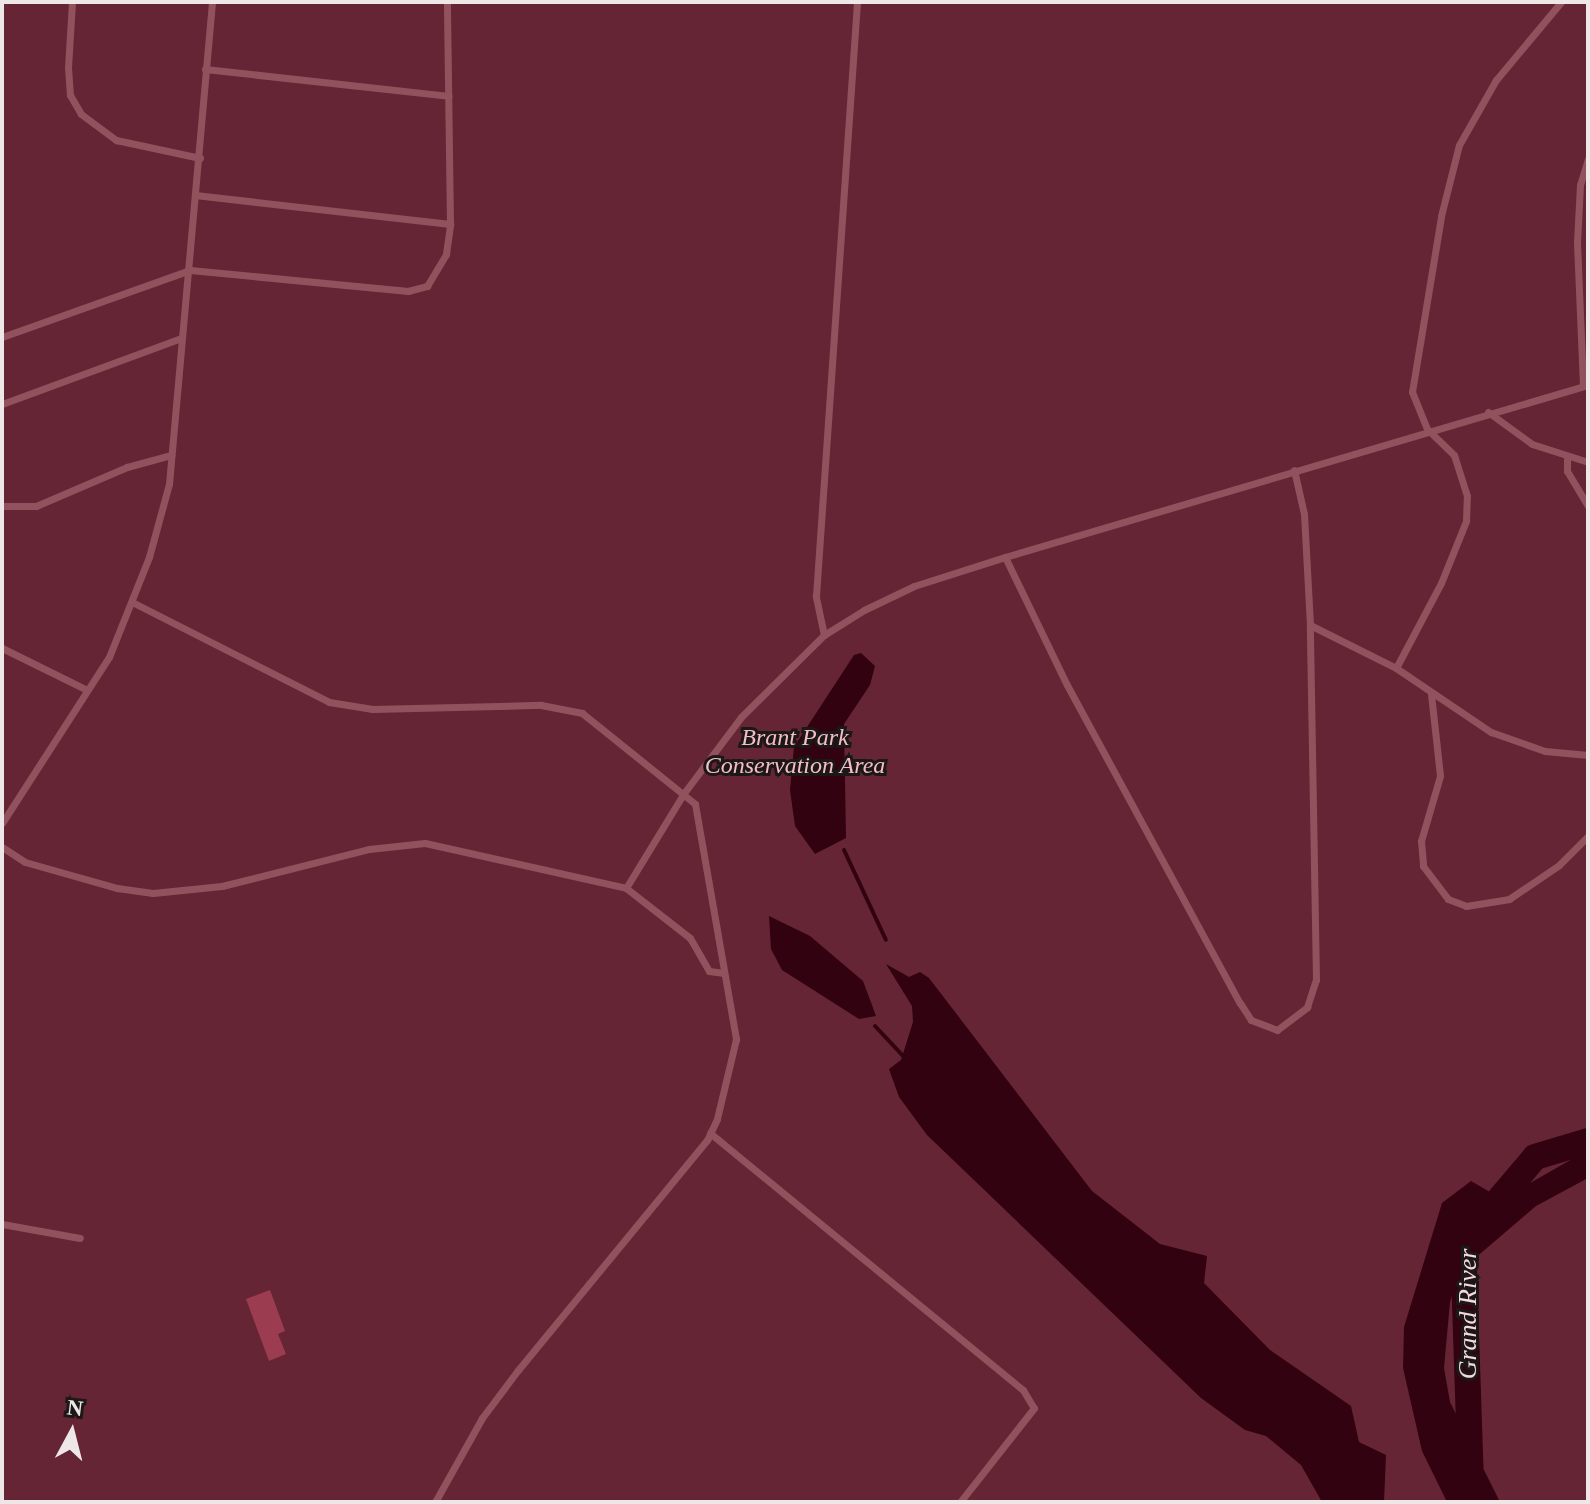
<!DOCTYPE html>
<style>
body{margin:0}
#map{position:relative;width:1590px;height:1504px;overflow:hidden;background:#392e2f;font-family:"Times New Roman",serif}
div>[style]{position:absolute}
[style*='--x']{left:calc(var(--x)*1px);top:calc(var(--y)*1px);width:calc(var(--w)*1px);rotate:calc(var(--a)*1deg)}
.green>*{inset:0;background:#662534;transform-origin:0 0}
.water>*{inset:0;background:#320210}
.stream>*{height:4px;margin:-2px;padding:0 2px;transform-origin:2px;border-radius:2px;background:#320210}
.river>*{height:26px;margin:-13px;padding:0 13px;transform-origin:13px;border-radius:13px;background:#320210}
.building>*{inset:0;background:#9c3c51}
.lane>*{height:7px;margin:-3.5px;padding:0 3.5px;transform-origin:3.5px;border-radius:3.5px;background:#92525d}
span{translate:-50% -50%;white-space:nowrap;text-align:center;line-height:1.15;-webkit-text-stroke:6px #1d1818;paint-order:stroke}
.park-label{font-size:24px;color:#f5bec6;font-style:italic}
.water-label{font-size:26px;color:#f6d9dd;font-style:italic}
.frame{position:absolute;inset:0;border:4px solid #eee7e8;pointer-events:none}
.north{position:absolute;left:32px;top:1392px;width:80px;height:80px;-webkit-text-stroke:6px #1d1818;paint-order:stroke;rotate:7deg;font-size:22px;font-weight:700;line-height:32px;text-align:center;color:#eee7e8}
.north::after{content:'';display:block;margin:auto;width:28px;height:36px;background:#eee7e8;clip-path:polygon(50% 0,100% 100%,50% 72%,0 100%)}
</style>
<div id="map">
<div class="green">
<i style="left:2px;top:2px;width:1586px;height:1500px"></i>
</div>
<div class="water">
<i style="clip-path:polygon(861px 653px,875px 666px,870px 685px,844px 724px,846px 838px,815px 854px,795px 826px,790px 790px,794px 747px,854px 655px)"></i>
<i style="clip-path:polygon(769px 916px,810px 936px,863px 981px,876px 1016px,859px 1019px,782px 970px,771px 949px)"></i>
<i style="clip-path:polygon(886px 964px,909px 977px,920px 972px,929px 978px,1092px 1191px,1160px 1244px,1207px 1256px,1204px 1283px,1270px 1350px,1351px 1406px,1359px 1442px,1386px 1455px,1384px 1502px,1322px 1502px,1301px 1465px,1266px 1436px,1245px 1430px,1201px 1398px,927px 1135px,899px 1097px,889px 1069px,901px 1060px,913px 1022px,912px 1006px)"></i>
<i style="clip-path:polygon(1588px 1150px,1588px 1178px,1536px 1206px,1460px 1271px,1450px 1302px,1444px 1368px,1450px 1402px,1500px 1502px,1447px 1502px,1422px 1451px,1403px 1368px,1404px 1327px,1442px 1203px,1471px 1181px,1502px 1199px)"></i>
</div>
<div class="stream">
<i style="--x:844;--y:850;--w:99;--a:65"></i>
<i style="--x:875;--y:1026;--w:42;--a:46.9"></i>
</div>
<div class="river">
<i style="--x:1476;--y:1502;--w:19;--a:-106"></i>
<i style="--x:1471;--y:1484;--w:242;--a:-91.9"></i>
<i style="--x:1463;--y:1242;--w:111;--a:-49.7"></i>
<i style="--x:1535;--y:1157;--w:55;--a:-16.8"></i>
</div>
<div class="building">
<i style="clip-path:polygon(270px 1290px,285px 1331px,278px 1334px,286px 1354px,269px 1361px,246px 1299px)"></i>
</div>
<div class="lane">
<i style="--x:72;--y:2;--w:65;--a:93.5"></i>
<i style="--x:68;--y:67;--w:28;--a:86"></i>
<i style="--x:70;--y:95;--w:22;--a:60"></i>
<i style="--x:81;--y:114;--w:44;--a:36.6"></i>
<i style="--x:116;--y:140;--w:86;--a:12.1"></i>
<i style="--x:205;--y:69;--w:245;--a:6.3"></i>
<i style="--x:195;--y:195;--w:257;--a:6.5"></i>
<i style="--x:2;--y:337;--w:200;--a:-19.6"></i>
<i style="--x:190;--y:270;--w:219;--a:5.5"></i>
<i style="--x:408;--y:291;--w:20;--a:-15"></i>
<i style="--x:427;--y:286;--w:37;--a:-59"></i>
<i style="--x:446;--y:254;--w:30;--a:-82"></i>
<i style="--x:450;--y:224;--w:222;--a:-90.8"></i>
<i style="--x:1583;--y:386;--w:144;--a:-92.4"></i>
<i style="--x:1577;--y:242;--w:57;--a:-87"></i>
<i style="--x:1580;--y:185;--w:28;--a:-73"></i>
<i style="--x:2;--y:404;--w:191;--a:-20.2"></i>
<i style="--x:1488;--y:412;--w:54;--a:36"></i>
<i style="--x:1532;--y:444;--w:59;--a:17.8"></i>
<i style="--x:1567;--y:459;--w:12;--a:90"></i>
<i style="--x:1567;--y:471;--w:41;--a:59"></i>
<i style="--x:2;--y:506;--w:34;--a:0"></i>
<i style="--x:36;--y:506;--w:99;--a:-23.2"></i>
<i style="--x:127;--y:467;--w:46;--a:-15.3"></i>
<i style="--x:1005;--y:557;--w:142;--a:64.2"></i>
<i style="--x:1067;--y:685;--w:362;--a:61.5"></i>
<i style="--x:1240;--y:1003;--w:20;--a:57"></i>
<i style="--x:1251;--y:1020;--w:28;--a:21"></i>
<i style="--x:1277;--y:1030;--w:38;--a:-37"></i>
<i style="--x:1307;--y:1007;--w:28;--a:-72"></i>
<i style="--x:1316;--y:980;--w:355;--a:-91"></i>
<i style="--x:1310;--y:625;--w:111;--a:-93.1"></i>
<i style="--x:1304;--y:514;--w:45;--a:-102.8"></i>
<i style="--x:132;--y:602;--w:221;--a:26.9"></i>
<i style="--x:329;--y:702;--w:44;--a:9.2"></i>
<i style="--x:372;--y:709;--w:169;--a:-1.4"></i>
<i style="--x:541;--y:705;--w:42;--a:11"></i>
<i style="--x:582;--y:713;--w:145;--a:38.8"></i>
<i style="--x:695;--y:804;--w:239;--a:80.1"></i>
<i style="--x:736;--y:1039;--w:82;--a:103.4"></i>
<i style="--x:717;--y:1119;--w:23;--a:115"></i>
<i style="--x:707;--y:1140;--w:298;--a:129.4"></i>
<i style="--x:518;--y:1370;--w:60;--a:126.9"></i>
<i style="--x:482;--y:1418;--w:96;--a:119.2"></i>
<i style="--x:1310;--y:625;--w:96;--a:26.6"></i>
<i style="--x:1396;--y:668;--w:115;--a:34"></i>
<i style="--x:1491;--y:732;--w:57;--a:19.4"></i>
<i style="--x:1545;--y:751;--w:43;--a:5.3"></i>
<i style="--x:824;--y:635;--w:40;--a:-102"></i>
<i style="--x:816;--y:596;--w:595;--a:-86.05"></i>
<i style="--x:2;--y:648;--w:93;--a:26.3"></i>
<i style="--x:1396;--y:668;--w:96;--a:-62.1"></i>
<i style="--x:1441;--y:583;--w:67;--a:-68"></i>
<i style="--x:1466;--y:521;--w:25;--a:-88"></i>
<i style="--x:1467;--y:496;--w:43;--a:-107.6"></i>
<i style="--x:1454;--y:455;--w:37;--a:-136"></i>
<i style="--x:1427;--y:429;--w:40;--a:-112"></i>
<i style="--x:1412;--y:392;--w:178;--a:-80.6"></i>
<i style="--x:1441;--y:216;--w:73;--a:-75.8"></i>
<i style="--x:1459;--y:145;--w:75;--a:-60.4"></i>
<i style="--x:1496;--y:80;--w:102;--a:-50.2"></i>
<i style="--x:1431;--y:694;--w:82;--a:83.7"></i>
<i style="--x:1440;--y:776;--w:68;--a:106.3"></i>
<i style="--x:1421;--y:841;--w:25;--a:85"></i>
<i style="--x:1423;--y:866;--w:41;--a:52.9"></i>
<i style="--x:1448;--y:899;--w:19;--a:21"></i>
<i style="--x:1466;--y:906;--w:44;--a:-9.2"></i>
<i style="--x:1509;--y:899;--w:60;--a:-34.2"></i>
<i style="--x:1559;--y:865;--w:41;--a:-45"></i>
<i style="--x:2;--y:823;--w:197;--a:-57.2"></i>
<i style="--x:109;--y:657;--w:108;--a:-68.2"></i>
<i style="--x:149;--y:557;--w:76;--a:-74.7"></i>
<i style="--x:169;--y:484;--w:484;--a:-84.9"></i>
<i style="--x:2;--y:847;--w:27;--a:33"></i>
<i style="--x:25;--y:862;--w:96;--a:15.8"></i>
<i style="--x:117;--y:888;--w:36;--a:8"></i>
<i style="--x:153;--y:893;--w:69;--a:-5.8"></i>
<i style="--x:222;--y:886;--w:152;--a:-14.1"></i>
<i style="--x:369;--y:849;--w:56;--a:-6.1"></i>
<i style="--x:425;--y:843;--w:206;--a:12.6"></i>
<i style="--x:626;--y:888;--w:81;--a:38"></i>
<i style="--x:690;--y:938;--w:38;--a:60"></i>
<i style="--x:709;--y:971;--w:15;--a:8"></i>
<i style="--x:626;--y:888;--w:111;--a:-58.6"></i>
<i style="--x:684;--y:793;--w:95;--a:-53.1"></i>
<i style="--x:741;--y:717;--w:117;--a:-44.7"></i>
<i style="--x:824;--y:635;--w:47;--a:-32"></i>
<i style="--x:864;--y:610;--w:55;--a:-25.6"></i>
<i style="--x:914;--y:586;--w:96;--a:-17.7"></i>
<i style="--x:1005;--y:557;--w:608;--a:-16.44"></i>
<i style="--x:710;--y:1133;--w:405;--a:39.4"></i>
<i style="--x:1023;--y:1390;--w:21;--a:59"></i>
<i style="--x:1034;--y:1408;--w:120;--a:128.2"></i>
<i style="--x:2;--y:1224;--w:79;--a:10.2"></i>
</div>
<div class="park-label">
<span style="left:795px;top:752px">Brant Park<br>Conservation Area</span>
</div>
<div class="water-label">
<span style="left:1468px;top:1314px;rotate:-90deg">Grand River</span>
</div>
<div class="frame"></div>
<div class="north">N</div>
</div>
